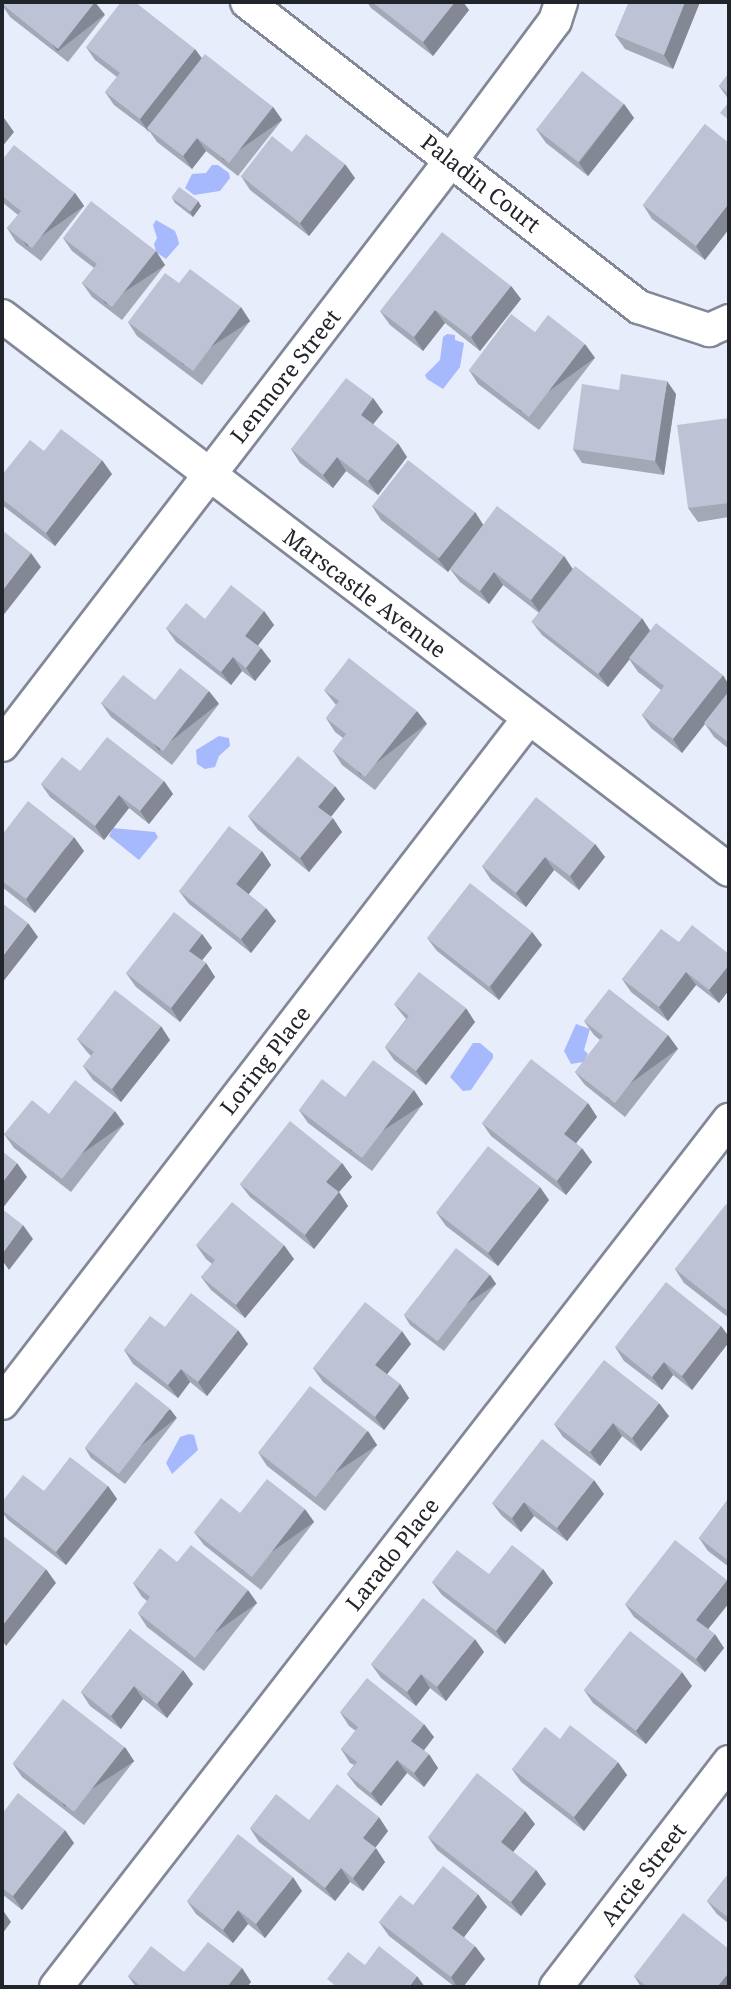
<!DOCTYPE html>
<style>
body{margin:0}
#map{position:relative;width:731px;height:1989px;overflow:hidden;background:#e8edfc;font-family:"Noto Serif",serif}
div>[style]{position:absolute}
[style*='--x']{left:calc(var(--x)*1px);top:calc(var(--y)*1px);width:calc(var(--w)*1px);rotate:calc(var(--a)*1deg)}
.water>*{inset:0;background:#a6b9fd}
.roads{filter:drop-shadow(2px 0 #838899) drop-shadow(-2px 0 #838899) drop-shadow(0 2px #838899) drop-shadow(0 -2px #838899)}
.street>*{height:32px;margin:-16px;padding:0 16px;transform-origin:16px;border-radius:16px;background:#fff}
.wall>*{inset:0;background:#a3a8b7}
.shaded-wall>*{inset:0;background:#848895;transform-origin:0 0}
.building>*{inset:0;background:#bdc3d5;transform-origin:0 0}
span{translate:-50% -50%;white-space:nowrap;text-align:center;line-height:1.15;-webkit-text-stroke:6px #fff;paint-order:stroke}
.street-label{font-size:22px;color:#22242b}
.frame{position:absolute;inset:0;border:4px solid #22242b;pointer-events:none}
</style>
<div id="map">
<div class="water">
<i style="clip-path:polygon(212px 165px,218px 165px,229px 173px,230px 178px,220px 191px,194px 195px,185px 188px,192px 174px,206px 173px)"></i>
<i style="clip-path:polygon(156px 220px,175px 231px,178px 239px,179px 244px,166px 259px,156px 252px,154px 244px,157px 238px,153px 225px)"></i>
<i style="clip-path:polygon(447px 334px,455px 335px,455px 340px,464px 343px,460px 367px,443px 389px,427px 379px,425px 375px,440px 360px,443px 337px)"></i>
<i style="clip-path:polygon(219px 736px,229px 738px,230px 746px,219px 756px,215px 767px,205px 769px,197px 764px,196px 750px)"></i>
<i style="clip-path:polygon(113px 828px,155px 832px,158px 837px,139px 860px,109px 836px)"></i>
<i style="clip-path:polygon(576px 1024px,590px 1029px,584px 1050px,588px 1054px,583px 1062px,571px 1064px,564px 1051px)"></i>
<i style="clip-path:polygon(473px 1043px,480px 1043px,493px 1054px,493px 1058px,471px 1090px,463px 1091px,450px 1077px)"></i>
<i style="clip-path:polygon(189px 1434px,194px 1435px,198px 1450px,172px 1474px,166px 1463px,180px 1437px)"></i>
</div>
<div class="roads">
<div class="street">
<i style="--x:247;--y:2;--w:497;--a:37.9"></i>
<i style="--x:639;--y:307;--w:74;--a:18.2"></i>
<i style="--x:709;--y:330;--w:22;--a:-24"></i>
<i style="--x:2;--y:316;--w:914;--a:37.31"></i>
<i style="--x:2;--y:745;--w:739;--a:-52.48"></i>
<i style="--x:452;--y:159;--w:172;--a:-53.3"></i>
<i style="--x:555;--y:21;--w:20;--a:-72"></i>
<i style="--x:2;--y:1403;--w:864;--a:-52.43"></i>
<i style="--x:56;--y:1987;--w:1098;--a:-52.18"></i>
<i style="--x:556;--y:1987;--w:284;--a:-52.4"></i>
</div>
</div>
<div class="wall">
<i style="clip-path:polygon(2px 2px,105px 15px,68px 62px,10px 17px,2px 5px)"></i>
<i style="clip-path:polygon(367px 2px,463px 2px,469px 10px,433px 56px,371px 8px)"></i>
<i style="clip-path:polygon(629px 2px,700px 2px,673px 69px,625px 49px,615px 35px)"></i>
<i style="clip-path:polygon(86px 47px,195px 49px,202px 58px,273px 107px,282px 120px,238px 176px,206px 151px,192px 169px,157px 142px,150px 132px,114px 105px,105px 92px,117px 77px,95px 60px)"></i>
<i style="clip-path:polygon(729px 73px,729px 100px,719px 86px)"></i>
<i style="clip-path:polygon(624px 104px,634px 118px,588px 176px,546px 143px,536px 129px)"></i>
<i style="clip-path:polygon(705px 124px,705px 260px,652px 219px,643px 205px)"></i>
<i style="clip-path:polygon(292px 152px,355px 178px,309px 236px,250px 190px,241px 176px)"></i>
<i style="clip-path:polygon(2px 160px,75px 193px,84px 206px,41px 261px,16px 242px,7px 228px,18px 215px,2px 202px)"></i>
<i style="clip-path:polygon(172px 198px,198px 201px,201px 206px,193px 217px,175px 203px)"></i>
<i style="clip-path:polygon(63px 238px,165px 265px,122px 320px,92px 297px,82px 283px,94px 268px,72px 251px)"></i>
<i style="clip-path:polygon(511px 286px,521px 299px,480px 351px,445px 323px,423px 351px,390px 325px,380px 311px)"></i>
<i style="clip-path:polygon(250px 321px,202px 385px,137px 336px,128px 322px)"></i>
<i style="clip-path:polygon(535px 332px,595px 358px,539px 430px,478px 384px,469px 370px)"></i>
<i style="clip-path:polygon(619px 390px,676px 394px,664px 475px,582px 463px,573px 449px)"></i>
<i style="clip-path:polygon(373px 398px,383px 412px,373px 424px,407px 457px,378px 495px,346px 471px,333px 488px,300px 463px,291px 449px)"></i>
<i style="clip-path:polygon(729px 418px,729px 517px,698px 522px,688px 508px)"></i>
<i style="clip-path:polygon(112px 474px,55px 546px,2px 505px,2px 475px)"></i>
<i style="clip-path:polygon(372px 506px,475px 512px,483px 525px,564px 556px,573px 569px,650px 631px,729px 685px,729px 749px,714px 737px,705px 724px,682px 753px,651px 728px,642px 715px,661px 690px,638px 672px,629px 659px,608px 687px,542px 635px,532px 622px,539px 613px,503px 585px,489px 604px,460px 582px,450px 569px,448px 572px,381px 520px)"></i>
<i style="clip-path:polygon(264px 611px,274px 625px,258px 645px,271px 661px,255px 681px,242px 671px,231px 685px,176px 642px,166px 628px,205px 619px)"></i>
<i style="clip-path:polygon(324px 690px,427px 724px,375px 790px,342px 765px,333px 751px,343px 738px,335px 732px,326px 718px,336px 705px)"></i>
<i style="clip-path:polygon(101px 703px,219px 704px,172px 765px,111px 717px)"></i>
<i style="clip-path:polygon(80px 771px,164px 781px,173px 794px,149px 824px,129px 808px,104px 840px,50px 797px,41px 784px)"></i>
<i style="clip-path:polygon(345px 799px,331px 817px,342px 832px,309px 872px,258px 830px,248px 816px)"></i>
<i style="clip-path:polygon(2px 835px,84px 851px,35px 913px,2px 887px)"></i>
<i style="clip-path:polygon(595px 844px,605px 857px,579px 890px,554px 870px,526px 907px,491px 880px,482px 866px)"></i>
<i style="clip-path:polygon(262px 851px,271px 865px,248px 894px,276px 921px,251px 953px,189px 904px,179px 891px)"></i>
<i style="clip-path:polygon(532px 932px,542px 945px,499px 1000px,437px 951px,427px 938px)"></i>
<i style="clip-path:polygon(202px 934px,212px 948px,202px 960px,206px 963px,215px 977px,180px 1022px,136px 987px,126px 973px)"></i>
<i style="clip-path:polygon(679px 942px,729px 954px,729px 990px,719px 1003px,696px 985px,668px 1021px,631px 992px,622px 979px)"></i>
<i style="clip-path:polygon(394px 1004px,475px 1022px,426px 1085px,394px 1060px,385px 1047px,406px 1019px)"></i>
<i style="clip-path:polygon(584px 1021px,668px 1035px,678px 1049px,625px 1117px,585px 1085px,575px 1072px,600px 1040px,594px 1035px)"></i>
<i style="clip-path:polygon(77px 1039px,170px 1040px,121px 1102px,93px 1080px,83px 1066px,91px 1056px,87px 1052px)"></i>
<i style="clip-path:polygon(345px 1097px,423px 1104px,372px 1171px,308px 1123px,299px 1110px)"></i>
<i style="clip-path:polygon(588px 1103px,597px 1117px,576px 1143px,592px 1162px,566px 1195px,491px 1136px,482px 1123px)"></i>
<i style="clip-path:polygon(49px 1114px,124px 1124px,71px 1192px,14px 1148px,4px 1134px)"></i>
<i style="clip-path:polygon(342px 1163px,352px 1177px,339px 1192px,348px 1206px,314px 1249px,250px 1197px,240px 1184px)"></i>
<i style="clip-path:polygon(549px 1200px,498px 1266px,446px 1226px,436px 1212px)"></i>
<i style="clip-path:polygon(729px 1206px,729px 1318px,684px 1283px,675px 1269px)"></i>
<i style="clip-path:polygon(196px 1245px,294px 1259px,245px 1318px,211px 1290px,201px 1277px,212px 1264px,206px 1259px)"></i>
<i style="clip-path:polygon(490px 1275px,496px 1284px,444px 1351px,410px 1325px,404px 1315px)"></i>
<i style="clip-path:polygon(721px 1326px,729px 1337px,729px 1342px,692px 1390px,673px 1375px,662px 1390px,624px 1361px,615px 1347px)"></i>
<i style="clip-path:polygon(165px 1327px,248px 1344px,207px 1396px,190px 1382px,178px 1398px,133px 1364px,124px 1350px)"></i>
<i style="clip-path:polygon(411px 1344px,387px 1374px,400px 1384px,409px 1398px,384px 1430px,323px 1382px,313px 1368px)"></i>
<i style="clip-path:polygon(669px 1416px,641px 1451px,622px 1436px,600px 1466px,563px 1437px,554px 1424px)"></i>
<i style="clip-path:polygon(177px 1418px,125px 1484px,91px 1458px,85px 1448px)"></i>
<i style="clip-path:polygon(377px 1445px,325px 1511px,267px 1466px,258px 1452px)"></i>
<i style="clip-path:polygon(108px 1486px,117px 1499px,66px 1565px,8px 1520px,2px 1512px,2px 1502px,44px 1491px)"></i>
<i style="clip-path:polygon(604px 1494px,567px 1541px,534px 1516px,521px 1532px,502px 1516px,492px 1503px)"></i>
<i style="clip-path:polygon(729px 1498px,729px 1567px,708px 1551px,699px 1538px)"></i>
<i style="clip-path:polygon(240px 1513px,314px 1522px,261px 1590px,204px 1545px,194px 1532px)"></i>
<i style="clip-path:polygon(177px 1562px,257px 1603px,204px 1671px,147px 1627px,138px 1613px,147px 1601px,142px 1597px,133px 1583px)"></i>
<i style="clip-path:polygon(543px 1569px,553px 1583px,505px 1644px,442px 1595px,432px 1582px,489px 1574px)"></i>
<i style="clip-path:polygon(729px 1603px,708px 1629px,724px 1648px,705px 1672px,634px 1617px,625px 1604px)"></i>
<i style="clip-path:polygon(130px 1629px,193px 1684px,167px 1718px,143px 1699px,121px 1729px,90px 1706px,81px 1692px)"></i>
<i style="clip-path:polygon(484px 1652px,446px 1701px,430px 1688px,416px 1706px,381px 1678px,371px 1664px)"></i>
<i style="clip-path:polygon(692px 1686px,646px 1744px,593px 1703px,584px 1690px)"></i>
<i style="clip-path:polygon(340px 1712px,434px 1737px,424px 1750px,438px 1768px,424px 1787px,407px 1773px,381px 1806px,357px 1787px,347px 1774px,354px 1765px,350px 1763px,341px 1749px,356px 1731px,349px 1726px)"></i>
<i style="clip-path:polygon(560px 1739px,627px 1775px,584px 1831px,521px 1782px,512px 1769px)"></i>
<i style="clip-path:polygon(134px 1761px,84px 1825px,22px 1777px,13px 1764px)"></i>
<i style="clip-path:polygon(2px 1814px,74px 1843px,22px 1910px,2px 1894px)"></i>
<i style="clip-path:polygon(309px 1820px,388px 1831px,375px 1848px,385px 1862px,363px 1891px,350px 1882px,335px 1901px,259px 1842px,250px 1828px)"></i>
<i style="clip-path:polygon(535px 1824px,513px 1852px,536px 1870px,546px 1884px,521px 1916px,437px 1850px,428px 1837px)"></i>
<i style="clip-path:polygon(729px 1873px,729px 1924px,717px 1914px,707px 1901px)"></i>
<i style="clip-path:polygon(302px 1891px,265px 1938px,248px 1924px,233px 1943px,196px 1914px,187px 1901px)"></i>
<i style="clip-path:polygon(413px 1905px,487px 1907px,464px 1937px,485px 1959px,463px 1987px,455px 1987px,389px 1936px,379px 1922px)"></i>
<i style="clip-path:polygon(242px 1968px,251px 1982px,247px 1987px,136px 1987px,128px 1976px)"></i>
<i style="clip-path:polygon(634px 1976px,729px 1987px,641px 1987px)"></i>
</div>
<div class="shaded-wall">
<i style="left:95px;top:2px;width:16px;height:60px;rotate:52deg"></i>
<i style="clip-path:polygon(455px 2px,463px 2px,469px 10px,433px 56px,423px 42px)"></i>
<i style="clip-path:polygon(685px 2px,700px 2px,673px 69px,664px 55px)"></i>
<i style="clip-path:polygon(195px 49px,204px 62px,147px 128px,149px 133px,140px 119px)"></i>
<i style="clip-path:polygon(624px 104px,634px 118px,588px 176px,579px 163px)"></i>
<i style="left:273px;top:107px;width:16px;height:71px;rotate:55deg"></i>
<i style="clip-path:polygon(4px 118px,14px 132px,2px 147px,2px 121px)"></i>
<i style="clip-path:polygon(197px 138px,206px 151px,192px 169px,183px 156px)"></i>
<i style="clip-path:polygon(345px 164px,355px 178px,309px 236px,300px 223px)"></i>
<i style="left:75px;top:193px;width:16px;height:70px;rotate:55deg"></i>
<i style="clip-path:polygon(198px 201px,201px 206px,193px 217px,190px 212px)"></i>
<i style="clip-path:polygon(729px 203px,729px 229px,705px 260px,696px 246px)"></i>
<i style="left:156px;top:251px;width:17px;height:71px;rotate:57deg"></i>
<i style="clip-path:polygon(511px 286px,521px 299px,480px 351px,471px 337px)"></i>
<i style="left:241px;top:307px;width:17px;height:80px;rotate:57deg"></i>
<i style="clip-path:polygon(435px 310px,445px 323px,423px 351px,414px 337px)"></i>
<i style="left:585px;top:344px;width:17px;height:92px;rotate:54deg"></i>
<i style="clip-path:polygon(667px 381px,676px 394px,664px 475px,655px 461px)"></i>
<i style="clip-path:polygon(373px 398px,383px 412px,370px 428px,361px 415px)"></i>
<i style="clip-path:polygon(398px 443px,407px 457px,378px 495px,368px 481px)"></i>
<i style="clip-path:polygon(337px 457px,346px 471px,333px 488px,323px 475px)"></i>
<i style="clip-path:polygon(102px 460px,112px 474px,55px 546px,46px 533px)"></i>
<i style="clip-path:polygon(475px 512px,484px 526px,448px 572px,438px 559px)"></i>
<i style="clip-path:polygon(31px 553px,41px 567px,2px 617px,2px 591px)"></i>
<i style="clip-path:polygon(564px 556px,573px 570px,540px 613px,531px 600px)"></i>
<i style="clip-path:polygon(494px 572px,503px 585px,489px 604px,480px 591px)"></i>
<i style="clip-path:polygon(264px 611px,274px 625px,255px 649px,245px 636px)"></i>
<i style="clip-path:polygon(642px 618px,651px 632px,608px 687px,598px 673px)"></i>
<i style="clip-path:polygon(261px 648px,271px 661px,255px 681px,246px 668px)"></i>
<i style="clip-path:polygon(233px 657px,242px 671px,231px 685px,221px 672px)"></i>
<i style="clip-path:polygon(723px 675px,729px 685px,729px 693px,682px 753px,673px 739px)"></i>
<i style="left:209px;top:691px;width:16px;height:76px;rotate:52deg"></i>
<i style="left:417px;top:711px;width:16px;height:84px;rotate:52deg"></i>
<i style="clip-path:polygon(164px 781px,173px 794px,149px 824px,140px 811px)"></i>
<i style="clip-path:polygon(335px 786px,345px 799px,328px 820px,318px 807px)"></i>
<i style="clip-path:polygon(119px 795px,129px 808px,104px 840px,95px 826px)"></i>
<i style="clip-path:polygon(333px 818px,342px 832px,309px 872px,300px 858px)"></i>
<i style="clip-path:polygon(74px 837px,84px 851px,35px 913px,26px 899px)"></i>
<i style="clip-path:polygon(595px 844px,605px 857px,579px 890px,570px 876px)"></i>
<i style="clip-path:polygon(262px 851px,271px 865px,246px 898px,236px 884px)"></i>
<i style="clip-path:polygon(545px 857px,554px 870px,526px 907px,516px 893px)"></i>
<i style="clip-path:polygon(266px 908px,276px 921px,251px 953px,241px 939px)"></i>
<i style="clip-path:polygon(28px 923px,38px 937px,2px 983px,2px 957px)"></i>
<i style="clip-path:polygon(532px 932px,542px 945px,499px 1000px,490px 987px)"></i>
<i style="clip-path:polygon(202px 934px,212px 948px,199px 964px,189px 951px)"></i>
<i style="clip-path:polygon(206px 963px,215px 977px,180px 1022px,171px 1008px)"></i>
<i style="clip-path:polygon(729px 965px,729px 990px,719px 1003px,709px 990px)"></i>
<i style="clip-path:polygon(686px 972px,696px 985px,668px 1021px,659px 1007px)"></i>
<i style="clip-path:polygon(466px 1008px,475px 1022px,426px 1085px,416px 1071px)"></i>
<i style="clip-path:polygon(161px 1026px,170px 1040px,121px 1102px,112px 1089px)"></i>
<i style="left:668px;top:1035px;width:17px;height:86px;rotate:54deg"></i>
<i style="left:414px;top:1090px;width:17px;height:86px;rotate:57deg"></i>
<i style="clip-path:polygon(588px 1103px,597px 1117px,573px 1147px,564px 1134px)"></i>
<i style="left:115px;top:1111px;width:16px;height:86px;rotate:55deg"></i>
<i style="clip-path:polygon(582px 1148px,592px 1162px,566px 1195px,557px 1181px)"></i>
<i style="clip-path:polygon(17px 1163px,27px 1177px,2px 1209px,2px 1183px)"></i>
<i style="clip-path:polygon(342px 1163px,352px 1177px,339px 1192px,348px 1206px,314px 1249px,305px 1235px,326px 1182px)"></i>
<i style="clip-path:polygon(540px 1187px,549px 1200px,498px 1266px,488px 1253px)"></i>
<i style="clip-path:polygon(23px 1225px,33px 1239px,9px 1270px,2px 1260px,2px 1254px)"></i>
<i style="clip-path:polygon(284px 1245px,294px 1259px,245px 1318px,236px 1305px)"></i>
<i style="left:490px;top:1275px;width:11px;height:85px;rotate:56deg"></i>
<i style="clip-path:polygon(721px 1326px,729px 1337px,729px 1342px,692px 1390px,682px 1376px)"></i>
<i style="clip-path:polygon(238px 1330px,248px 1344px,207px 1396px,198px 1382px)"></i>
<i style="clip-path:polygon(402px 1331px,411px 1344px,384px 1378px,375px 1365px)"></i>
<i style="clip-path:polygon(664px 1362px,673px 1375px,662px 1390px,652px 1377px)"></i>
<i style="clip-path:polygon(181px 1369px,190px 1382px,178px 1398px,168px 1385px)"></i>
<i style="clip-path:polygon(400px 1384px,409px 1398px,384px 1430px,375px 1417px)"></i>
<i style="clip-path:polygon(659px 1403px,669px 1416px,641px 1451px,632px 1438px)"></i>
<i style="left:170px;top:1409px;width:11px;height:83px;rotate:52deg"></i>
<i style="clip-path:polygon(613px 1423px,622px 1436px,600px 1466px,590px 1452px)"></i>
<i style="left:368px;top:1431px;width:17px;height:84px;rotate:57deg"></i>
<i style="clip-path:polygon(594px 1480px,604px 1494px,567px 1541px,557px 1528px)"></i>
<i style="clip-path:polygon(108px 1486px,117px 1499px,66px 1565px,56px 1552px)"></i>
<i style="clip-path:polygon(524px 1502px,534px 1516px,521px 1532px,512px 1518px)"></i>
<i style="left:305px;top:1509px;width:16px;height:86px;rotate:55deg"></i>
<i style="clip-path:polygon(46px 1569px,56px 1583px,6px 1646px,2px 1640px,2px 1626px)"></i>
<i style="clip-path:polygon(543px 1569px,553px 1583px,505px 1644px,496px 1631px)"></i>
<i style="clip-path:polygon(727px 1580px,729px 1584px,729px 1603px,705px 1633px,696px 1620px)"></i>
<i style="left:248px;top:1590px;width:16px;height:86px;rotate:55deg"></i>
<i style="clip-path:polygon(715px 1634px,724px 1648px,705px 1672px,696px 1659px)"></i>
<i style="clip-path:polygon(475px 1639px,484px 1652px,446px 1701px,437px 1687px)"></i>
<i style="clip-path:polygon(183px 1670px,193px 1684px,167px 1718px,157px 1704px)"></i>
<i style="clip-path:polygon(682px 1672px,692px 1686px,646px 1744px,636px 1731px)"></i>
<i style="clip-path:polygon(421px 1674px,430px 1688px,416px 1706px,407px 1692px)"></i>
<i style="clip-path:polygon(134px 1686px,143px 1699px,121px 1729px,111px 1716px)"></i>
<i style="clip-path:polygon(424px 1724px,434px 1737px,421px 1754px,411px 1741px)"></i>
<i style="left:125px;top:1747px;width:17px;height:83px;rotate:57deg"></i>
<i style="clip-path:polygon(429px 1754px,438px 1768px,424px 1787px,414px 1773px)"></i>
<i style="clip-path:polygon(397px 1760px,407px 1773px,381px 1806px,371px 1793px)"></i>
<i style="clip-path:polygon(618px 1762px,627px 1775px,584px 1831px,574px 1817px)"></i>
<i style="clip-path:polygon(525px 1811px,535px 1824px,510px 1856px,501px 1842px)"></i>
<i style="clip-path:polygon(379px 1817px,388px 1831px,372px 1852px,363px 1838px)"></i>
<i style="clip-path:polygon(65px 1830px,74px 1843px,22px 1910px,13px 1896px)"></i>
<i style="clip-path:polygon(376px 1848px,385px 1862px,363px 1891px,353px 1878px)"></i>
<i style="clip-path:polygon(341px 1868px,350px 1882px,335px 1901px,325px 1888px)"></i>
<i style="clip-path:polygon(536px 1870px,546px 1884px,521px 1916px,511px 1902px)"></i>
<i style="clip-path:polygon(293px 1877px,302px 1891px,265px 1938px,256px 1924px)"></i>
<i style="clip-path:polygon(478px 1894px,487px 1907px,461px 1941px,452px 1928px)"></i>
<i style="clip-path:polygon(2px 1909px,11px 1922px,2px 1934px)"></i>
<i style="clip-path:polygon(238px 1910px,248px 1924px,233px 1943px,223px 1930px)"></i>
<i style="clip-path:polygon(475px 1946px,485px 1959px,463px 1987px,457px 1987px,451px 1977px)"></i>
<i style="clip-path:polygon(242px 1968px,251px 1982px,247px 1987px,227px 1987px)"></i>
<i style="clip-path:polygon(729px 1972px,729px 1987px,717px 1987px)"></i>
<i style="clip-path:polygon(417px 1976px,425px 1987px,409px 1987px)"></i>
</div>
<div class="building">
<i style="clip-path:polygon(2px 2px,95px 2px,58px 49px,2px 4px)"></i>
<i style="clip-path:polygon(121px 2px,135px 2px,195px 49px,140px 119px,105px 92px,120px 73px,86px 47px)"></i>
<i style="clip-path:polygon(372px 2px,455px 2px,423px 42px)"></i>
<i style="clip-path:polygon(629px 2px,685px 2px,664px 55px,615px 35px)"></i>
<i style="clip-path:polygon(205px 54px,273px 107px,229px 163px,197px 138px,183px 156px,147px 128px)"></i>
<i style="left:582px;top:71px;width:53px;height:74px;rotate:38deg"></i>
<i style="clip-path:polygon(729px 73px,729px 94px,719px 86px)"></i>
<i style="clip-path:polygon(729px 102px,729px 120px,720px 113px)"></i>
<i style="clip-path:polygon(705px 124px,729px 143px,729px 203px,696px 246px,643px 205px)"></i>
<i style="clip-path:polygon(306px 134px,345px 164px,300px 223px,241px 176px,272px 136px,292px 152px)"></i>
<i style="clip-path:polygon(14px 145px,75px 193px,32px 248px,7px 228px,21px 211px,2px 196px,2px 160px)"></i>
<i style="left:179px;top:187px;width:24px;height:13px;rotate:36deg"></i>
<i style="clip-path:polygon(91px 201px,156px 251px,112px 307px,82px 283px,97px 264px,63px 238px)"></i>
<i style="clip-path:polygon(442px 232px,511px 286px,471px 337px,435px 310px,414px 337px,380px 311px)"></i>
<i style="clip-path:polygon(190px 269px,241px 307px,193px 371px,128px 322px,165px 273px,179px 283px)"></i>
<i style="clip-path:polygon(511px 314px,535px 332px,548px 315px,585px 344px,529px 417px,469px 370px)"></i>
<i style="clip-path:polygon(621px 374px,667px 381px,655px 461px,573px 449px,582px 384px,619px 390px)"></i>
<i style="clip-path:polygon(346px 378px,373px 398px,361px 415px,398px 443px,368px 481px,337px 457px,323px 475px,291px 449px)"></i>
<i style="clip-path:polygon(729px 418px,729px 503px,688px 508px,677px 425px)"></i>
<i style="clip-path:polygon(61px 429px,102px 460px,46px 533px,2px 499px,2px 475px,30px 440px,44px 451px)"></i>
<i style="left:408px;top:460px;width:85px;height:58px;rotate:38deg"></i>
<i style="clip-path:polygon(497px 506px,564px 556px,531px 600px,494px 572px,480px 591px,450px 569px)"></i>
<i style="clip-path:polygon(2px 530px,31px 553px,2px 591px)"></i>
<i style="left:575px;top:566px;width:85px;height:71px;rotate:38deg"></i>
<i style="clip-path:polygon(231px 585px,264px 611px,245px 636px,261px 648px,246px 668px,233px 657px,221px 672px,166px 628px,186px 603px,205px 619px)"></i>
<i style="clip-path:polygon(656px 623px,723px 675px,673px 739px,642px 715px,664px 686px,629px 658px)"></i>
<i style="clip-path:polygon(349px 658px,417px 711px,365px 777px,333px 751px,346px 734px,326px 718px,339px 701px,324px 690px)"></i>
<i style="clip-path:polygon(180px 668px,209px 691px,163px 751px,101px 703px,123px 675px,155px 700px)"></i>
<i style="clip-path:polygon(729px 691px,729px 743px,704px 723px)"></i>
<i style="clip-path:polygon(107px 737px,164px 781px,140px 811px,119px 795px,95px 826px,41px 784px,62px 757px,80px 771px)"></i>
<i style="clip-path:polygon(298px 756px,335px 786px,318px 807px,333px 818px,300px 858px,248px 816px)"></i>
<i style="clip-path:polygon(536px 797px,595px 844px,570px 876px,545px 857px,516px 893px,482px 866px)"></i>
<i style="clip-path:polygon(28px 801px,74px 837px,26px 899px,2px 881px,2px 835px)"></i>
<i style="clip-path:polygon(229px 826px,262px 851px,236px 884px,266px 908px,241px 939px,179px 891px)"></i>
<i style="left:470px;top:883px;width:79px;height:70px;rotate:38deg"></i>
<i style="clip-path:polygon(2px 903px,28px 923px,2px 957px)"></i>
<i style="clip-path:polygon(174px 912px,202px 934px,189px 951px,206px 963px,171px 1008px,126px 973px)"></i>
<i style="clip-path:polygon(692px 925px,729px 954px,729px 965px,709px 990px,686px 972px,659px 1007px,622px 979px,661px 929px,679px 942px)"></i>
<i style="clip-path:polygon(419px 972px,466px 1008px,416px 1071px,385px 1047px,409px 1016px,394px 1004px)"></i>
<i style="clip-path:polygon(609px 989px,668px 1035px,615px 1103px,575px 1072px,603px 1036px,584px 1021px)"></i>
<i style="clip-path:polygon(115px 990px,161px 1026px,112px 1089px,83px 1066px,94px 1052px,77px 1039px)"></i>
<i style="clip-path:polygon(531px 1059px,588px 1103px,564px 1134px,582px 1148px,557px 1181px,482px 1123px)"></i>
<i style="clip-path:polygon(373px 1060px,414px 1090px,362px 1158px,299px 1110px,322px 1079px,345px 1097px)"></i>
<i style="clip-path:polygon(75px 1080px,115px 1111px,62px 1179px,4px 1134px,32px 1100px,49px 1114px)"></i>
<i style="clip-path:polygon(290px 1121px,342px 1163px,326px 1182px,339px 1192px,305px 1235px,240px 1184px)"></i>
<i style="left:488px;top:1146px;width:66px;height:84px;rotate:38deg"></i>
<i style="clip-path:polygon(2px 1151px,17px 1163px,2px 1183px)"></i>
<i style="clip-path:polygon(232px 1202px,284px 1245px,236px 1305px,201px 1277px,215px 1260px,196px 1245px)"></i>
<i style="clip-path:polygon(726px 1204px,729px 1206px,729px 1312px,675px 1269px)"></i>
<i style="clip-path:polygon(2px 1209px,23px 1225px,2px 1254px)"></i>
<i style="left:456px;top:1248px;width:43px;height:85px;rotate:38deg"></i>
<i style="clip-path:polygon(666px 1282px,721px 1326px,682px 1376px,664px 1362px,652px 1377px,615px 1347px)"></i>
<i style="clip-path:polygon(191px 1293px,238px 1330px,198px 1382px,181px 1369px,168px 1385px,124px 1350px,150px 1316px,165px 1327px)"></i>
<i style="clip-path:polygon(365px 1302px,402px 1331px,375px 1365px,400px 1384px,375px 1417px,313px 1368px)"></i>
<i style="clip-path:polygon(604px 1360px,659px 1403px,632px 1438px,613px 1423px,590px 1452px,554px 1424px)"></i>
<i style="left:136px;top:1382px;width:43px;height:83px;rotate:38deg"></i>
<i style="left:310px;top:1386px;width:73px;height:84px;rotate:38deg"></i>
<i style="clip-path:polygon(542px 1439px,594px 1480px,557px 1528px,524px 1502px,512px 1518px,492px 1503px)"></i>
<i style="clip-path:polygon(70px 1457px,108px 1486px,56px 1552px,2px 1510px,2px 1502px,23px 1475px,44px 1491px)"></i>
<i style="clip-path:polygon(267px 1479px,305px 1509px,252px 1577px,194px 1532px,221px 1498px,240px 1513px)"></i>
<i style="clip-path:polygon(729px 1498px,729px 1561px,699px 1538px)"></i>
<i style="clip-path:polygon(2px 1535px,46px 1569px,2px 1626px)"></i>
<i style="clip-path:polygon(675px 1540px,727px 1580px,696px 1620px,715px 1634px,696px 1659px,625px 1604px)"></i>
<i style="clip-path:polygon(191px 1545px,248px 1590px,195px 1658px,138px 1613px,150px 1597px,133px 1583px,160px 1548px,177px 1562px)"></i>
<i style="clip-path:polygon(512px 1545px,543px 1569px,496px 1631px,432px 1582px,457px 1550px,489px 1574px)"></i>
<i style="clip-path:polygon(423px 1598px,475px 1639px,437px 1687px,421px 1674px,407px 1692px,371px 1664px)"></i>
<i style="clip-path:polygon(130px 1629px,183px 1670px,157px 1704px,134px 1686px,111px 1716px,81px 1692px)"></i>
<i style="left:630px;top:1631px;width:66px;height:75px;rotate:38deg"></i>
<i style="clip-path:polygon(367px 1678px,424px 1724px,411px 1741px,429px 1754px,414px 1773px,397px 1760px,371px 1793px,347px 1774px,357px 1762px,341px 1749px,358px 1727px,340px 1712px)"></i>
<i style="left:63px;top:1699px;width:78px;height:82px;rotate:38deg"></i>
<i style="clip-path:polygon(570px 1725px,618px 1762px,574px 1817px,512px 1769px,545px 1727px,560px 1739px)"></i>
<i style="clip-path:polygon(477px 1773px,525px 1811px,501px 1842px,536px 1870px,511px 1902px,428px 1837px)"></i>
<i style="clip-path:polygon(337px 1784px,379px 1817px,363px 1838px,376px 1848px,353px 1878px,341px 1868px,325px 1888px,250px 1828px,276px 1794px,309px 1820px)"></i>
<i style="clip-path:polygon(18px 1793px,65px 1830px,13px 1896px,2px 1888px,2px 1814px)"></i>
<i style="clip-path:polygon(238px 1834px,293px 1877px,256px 1924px,238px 1910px,223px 1930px,187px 1901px)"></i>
<i style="clip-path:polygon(443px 1866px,478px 1894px,452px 1928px,475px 1946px,451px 1977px,379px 1922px,400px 1895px,413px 1905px)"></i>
<i style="clip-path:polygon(729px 1873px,729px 1918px,707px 1901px)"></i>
<i style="clip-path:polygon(683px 1913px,729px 1949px,729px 1972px,717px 1987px,647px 1987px,634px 1976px)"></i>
<i style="clip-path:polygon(208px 1942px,242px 1968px,227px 1987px,142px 1987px,128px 1976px,151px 1946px,184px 1972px)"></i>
<i style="clip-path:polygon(379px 1946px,417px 1976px,409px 1987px,337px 1987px,327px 1979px,348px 1952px,365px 1965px)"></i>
</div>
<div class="street-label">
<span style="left:481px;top:183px;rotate:38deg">Paladin Court</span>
<span style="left:285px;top:376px;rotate:-52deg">Lenmore Street</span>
<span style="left:365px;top:593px;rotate:37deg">Marscastle Avenue</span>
<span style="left:265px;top:1060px;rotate:-52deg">Loring Place</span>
<span style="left:392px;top:1554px;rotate:-52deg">Larado Place</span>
<span style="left:643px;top:1874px;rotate:-52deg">Arcie Street</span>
</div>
<div class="frame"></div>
</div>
